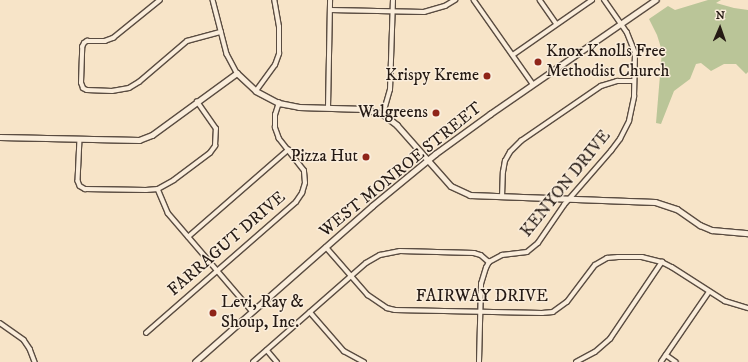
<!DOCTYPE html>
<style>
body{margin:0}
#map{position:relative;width:748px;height:362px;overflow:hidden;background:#f7e4c8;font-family:"IM FELL DW Pica",serif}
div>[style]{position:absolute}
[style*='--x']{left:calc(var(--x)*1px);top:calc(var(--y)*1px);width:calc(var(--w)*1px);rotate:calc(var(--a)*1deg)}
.green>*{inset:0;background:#bac598}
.roads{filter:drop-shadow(1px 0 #5a4c41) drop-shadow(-1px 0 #5a4c41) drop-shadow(0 1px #5a4c41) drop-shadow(0 -1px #5a4c41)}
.street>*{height:3.5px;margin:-1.75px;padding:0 1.75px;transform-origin:1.75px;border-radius:1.75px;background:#faeddb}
.secondary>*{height:4.5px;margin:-2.25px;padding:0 2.25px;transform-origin:2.25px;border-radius:2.25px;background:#faeddb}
.dots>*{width:11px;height:11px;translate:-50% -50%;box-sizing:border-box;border:2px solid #faeddb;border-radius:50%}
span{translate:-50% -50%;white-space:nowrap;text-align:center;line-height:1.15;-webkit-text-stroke:3px #faeddb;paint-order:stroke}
.poi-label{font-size:17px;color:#251a14}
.left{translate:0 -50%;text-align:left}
.right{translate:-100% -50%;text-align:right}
.street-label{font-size:17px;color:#251a14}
.north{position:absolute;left:700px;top:8px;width:40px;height:40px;-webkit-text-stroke:3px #faeddb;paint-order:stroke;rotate:2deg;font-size:11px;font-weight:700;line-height:16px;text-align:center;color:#251a14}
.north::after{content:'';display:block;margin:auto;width:14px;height:18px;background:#251a14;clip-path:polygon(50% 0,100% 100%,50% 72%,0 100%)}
</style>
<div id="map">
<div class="green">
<i style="clip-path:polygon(708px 0,721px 0,716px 3px,734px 8px,748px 10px,748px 72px,746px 74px,736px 64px,724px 64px,711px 71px,701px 63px,696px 64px,690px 79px,674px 91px,661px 124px,656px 123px,662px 51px,657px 35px,649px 19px,668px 6px,675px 10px)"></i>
</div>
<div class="roads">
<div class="street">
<i style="--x:213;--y:0;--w:56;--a:75.5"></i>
<i style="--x:227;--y:54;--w:21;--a:62"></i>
<i style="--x:474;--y:0;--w:103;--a:54.9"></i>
<i style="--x:540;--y:0;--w:29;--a:55"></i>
<i style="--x:331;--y:10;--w:93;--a:1.2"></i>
<i style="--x:424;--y:12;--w:22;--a:-16"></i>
<i style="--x:445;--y:6;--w:12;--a:-31"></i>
<i style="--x:84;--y:43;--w:4;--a:-34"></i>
<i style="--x:87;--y:41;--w:18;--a:0"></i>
<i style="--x:105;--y:41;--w:9;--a:-21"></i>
<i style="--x:113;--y:38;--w:60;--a:-39"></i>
<i style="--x:513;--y:55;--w:96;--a:-34.8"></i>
<i style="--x:83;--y:88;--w:4;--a:27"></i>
<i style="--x:87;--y:90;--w:25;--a:2"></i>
<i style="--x:112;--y:91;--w:17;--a:-10"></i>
<i style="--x:129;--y:88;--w:12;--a:-31"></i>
<i style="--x:139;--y:82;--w:63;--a:-40.5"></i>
<i style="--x:187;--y:41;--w:35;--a:-15"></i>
<i style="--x:83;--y:88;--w:5;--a:-112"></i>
<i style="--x:81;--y:83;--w:36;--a:-88"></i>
<i style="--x:82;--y:47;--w:4;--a:-63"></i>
<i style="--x:256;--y:91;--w:32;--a:-54"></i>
<i style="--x:275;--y:65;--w:12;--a:-70"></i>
<i style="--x:279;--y:54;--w:27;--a:-90"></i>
<i style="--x:279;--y:27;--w:27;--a:-100"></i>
<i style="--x:328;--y:108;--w:108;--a:-88.9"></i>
<i style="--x:383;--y:114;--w:25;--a:-74"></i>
<i style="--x:390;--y:90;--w:90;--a:-88.1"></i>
<i style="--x:80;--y:139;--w:42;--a:92.7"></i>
<i style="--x:78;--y:181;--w:5;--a:68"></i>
<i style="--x:80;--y:186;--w:6;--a:31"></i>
<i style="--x:85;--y:189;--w:61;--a:0.9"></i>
<i style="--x:146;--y:190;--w:12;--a:-5"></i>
<i style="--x:158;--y:189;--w:18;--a:-29"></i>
<i style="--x:174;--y:180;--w:45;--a:-36.9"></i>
<i style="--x:210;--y:153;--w:9;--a:-54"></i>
<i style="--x:215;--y:146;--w:17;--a:-87"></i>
<i style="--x:216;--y:129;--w:33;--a:-125"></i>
<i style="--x:158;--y:189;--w:26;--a:67"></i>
<i style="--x:168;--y:213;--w:130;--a:49.4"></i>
<i style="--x:502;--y:197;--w:25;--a:-88"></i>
<i style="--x:503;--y:172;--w:11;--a:-80"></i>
<i style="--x:505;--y:161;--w:10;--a:-61"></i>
<i style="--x:510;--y:152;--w:16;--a:-45"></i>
<i style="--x:521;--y:141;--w:97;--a:-34.5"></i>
<i style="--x:601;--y:86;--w:17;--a:-17"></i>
<i style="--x:617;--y:81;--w:17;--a:0"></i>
<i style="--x:188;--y:237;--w:133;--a:-41"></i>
<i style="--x:326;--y:247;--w:64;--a:48.8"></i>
<i style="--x:368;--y:295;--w:23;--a:34"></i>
<i style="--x:387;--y:308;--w:8;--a:14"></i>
<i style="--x:395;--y:310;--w:147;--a:1.2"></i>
<i style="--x:542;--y:313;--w:11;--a:-5"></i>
<i style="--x:553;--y:312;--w:17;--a:-36"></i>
<i style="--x:567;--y:302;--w:46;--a:-52.9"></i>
<i style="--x:595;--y:265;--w:14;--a:-30"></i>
<i style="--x:607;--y:258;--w:11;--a:-5"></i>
<i style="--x:618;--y:257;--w:24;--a:0"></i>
<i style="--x:642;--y:257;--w:21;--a:14"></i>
<i style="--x:662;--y:262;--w:11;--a:27"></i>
<i style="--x:672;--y:267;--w:63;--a:32.7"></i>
<i style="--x:725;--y:301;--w:24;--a:17"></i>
<i style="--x:310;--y:312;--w:52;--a:48.9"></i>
<i style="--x:344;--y:351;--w:23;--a:29"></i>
<i style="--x:0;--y:323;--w:29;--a:35"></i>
<i style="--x:24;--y:340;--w:11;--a:56"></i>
<i style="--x:30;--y:349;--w:14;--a:69"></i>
<i style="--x:146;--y:333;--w:199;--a:-41.1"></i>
<i style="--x:296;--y:202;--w:11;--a:-56"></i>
<i style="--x:302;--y:193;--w:10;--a:-73"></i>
<i style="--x:305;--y:183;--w:12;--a:-95"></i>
<i style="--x:304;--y:171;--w:41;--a:-128"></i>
<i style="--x:279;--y:139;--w:12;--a:-110"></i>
<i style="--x:275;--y:128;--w:13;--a:-90"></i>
<i style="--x:275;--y:115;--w:13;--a:-72"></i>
<i style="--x:267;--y:350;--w:16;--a:50"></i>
<i style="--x:666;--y:355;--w:12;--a:35"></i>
<i style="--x:253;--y:362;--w:150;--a:-41.2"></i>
<i style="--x:366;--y:263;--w:16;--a:-30"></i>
<i style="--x:380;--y:255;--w:20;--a:-11"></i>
<i style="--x:400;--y:251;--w:74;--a:1.5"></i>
<i style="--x:474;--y:253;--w:7;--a:16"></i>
<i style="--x:481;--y:255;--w:11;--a:41"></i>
<i style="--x:479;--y:362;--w:78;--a:-88.5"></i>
<i style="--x:481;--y:284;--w:17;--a:-73"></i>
<i style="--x:486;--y:268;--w:7;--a:-63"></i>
<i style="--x:489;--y:262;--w:15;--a:-28"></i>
<i style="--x:502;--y:255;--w:25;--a:-7"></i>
<i style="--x:527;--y:252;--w:14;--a:-39"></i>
<i style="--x:538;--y:243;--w:46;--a:-55.6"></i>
<i style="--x:564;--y:205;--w:72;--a:-49"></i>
<i style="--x:611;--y:151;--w:15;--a:-53"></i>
<i style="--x:620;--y:139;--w:20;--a:-63"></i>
<i style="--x:629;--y:121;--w:25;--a:-78"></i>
<i style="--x:634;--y:97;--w:44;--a:-88.7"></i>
<i style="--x:635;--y:53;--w:22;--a:-112"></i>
<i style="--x:627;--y:33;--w:40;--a:-124.9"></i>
<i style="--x:576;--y:362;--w:21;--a:-28"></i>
<i style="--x:595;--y:352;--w:20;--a:-41"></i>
<i style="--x:610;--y:339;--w:93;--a:-56"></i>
<i style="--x:661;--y:362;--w:85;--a:-55.6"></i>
</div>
<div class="secondary">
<i style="--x:0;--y:137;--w:139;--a:1.2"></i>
<i style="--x:139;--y:140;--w:14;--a:-21"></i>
<i style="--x:152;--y:135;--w:105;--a:-36.1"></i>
<i style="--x:237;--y:73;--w:26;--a:43"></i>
<i style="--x:256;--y:91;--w:26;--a:28"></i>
<i style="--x:279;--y:103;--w:20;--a:11"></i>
<i style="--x:299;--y:107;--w:66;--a:1.7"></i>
<i style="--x:365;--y:109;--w:19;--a:16"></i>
<i style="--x:383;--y:114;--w:18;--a:38"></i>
<i style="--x:397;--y:125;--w:81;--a:48.5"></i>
<i style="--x:451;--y:186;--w:21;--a:25"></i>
<i style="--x:470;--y:195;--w:185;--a:2.2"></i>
<i style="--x:655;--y:202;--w:23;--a:18"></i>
<i style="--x:677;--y:209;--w:28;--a:35"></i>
<i style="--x:700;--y:225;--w:13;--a:23"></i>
<i style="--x:712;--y:230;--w:36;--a:5"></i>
<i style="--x:195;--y:362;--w:236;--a:-41.4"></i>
<i style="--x:372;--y:206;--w:82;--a:-39.5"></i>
<i style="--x:435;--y:154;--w:68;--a:-36"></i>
<i style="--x:490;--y:114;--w:201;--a:-34.6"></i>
</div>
</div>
<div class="dots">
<i style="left:538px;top:62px;background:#8f2418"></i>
<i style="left:487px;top:76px;background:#8f2418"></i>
<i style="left:436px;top:113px;background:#8f2418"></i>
<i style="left:366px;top:157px;background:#8f2418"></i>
<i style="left:213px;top:313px;background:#8f2418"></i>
</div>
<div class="poi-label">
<span class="left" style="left:546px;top:62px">Knox Knolls Free<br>Methodist Church</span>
<span class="right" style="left:479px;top:76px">Krispy Kreme</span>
<span class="right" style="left:428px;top:113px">Walgreens</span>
<span class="right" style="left:358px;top:157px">Pizza Hut</span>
<span class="left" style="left:221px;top:313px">Levi, Ray &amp;<br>Shoup, Inc.</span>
</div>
<div class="street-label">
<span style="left:401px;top:170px;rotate:-39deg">WEST MONROE STREET</span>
<span style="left:566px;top:184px;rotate:-51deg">KENYON DRIVE</span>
<span style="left:227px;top:244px;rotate:-41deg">FARRAGUT DRIVE</span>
<span style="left:482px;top:297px">FAIRWAY DRIVE</span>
</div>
<div class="north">N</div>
</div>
